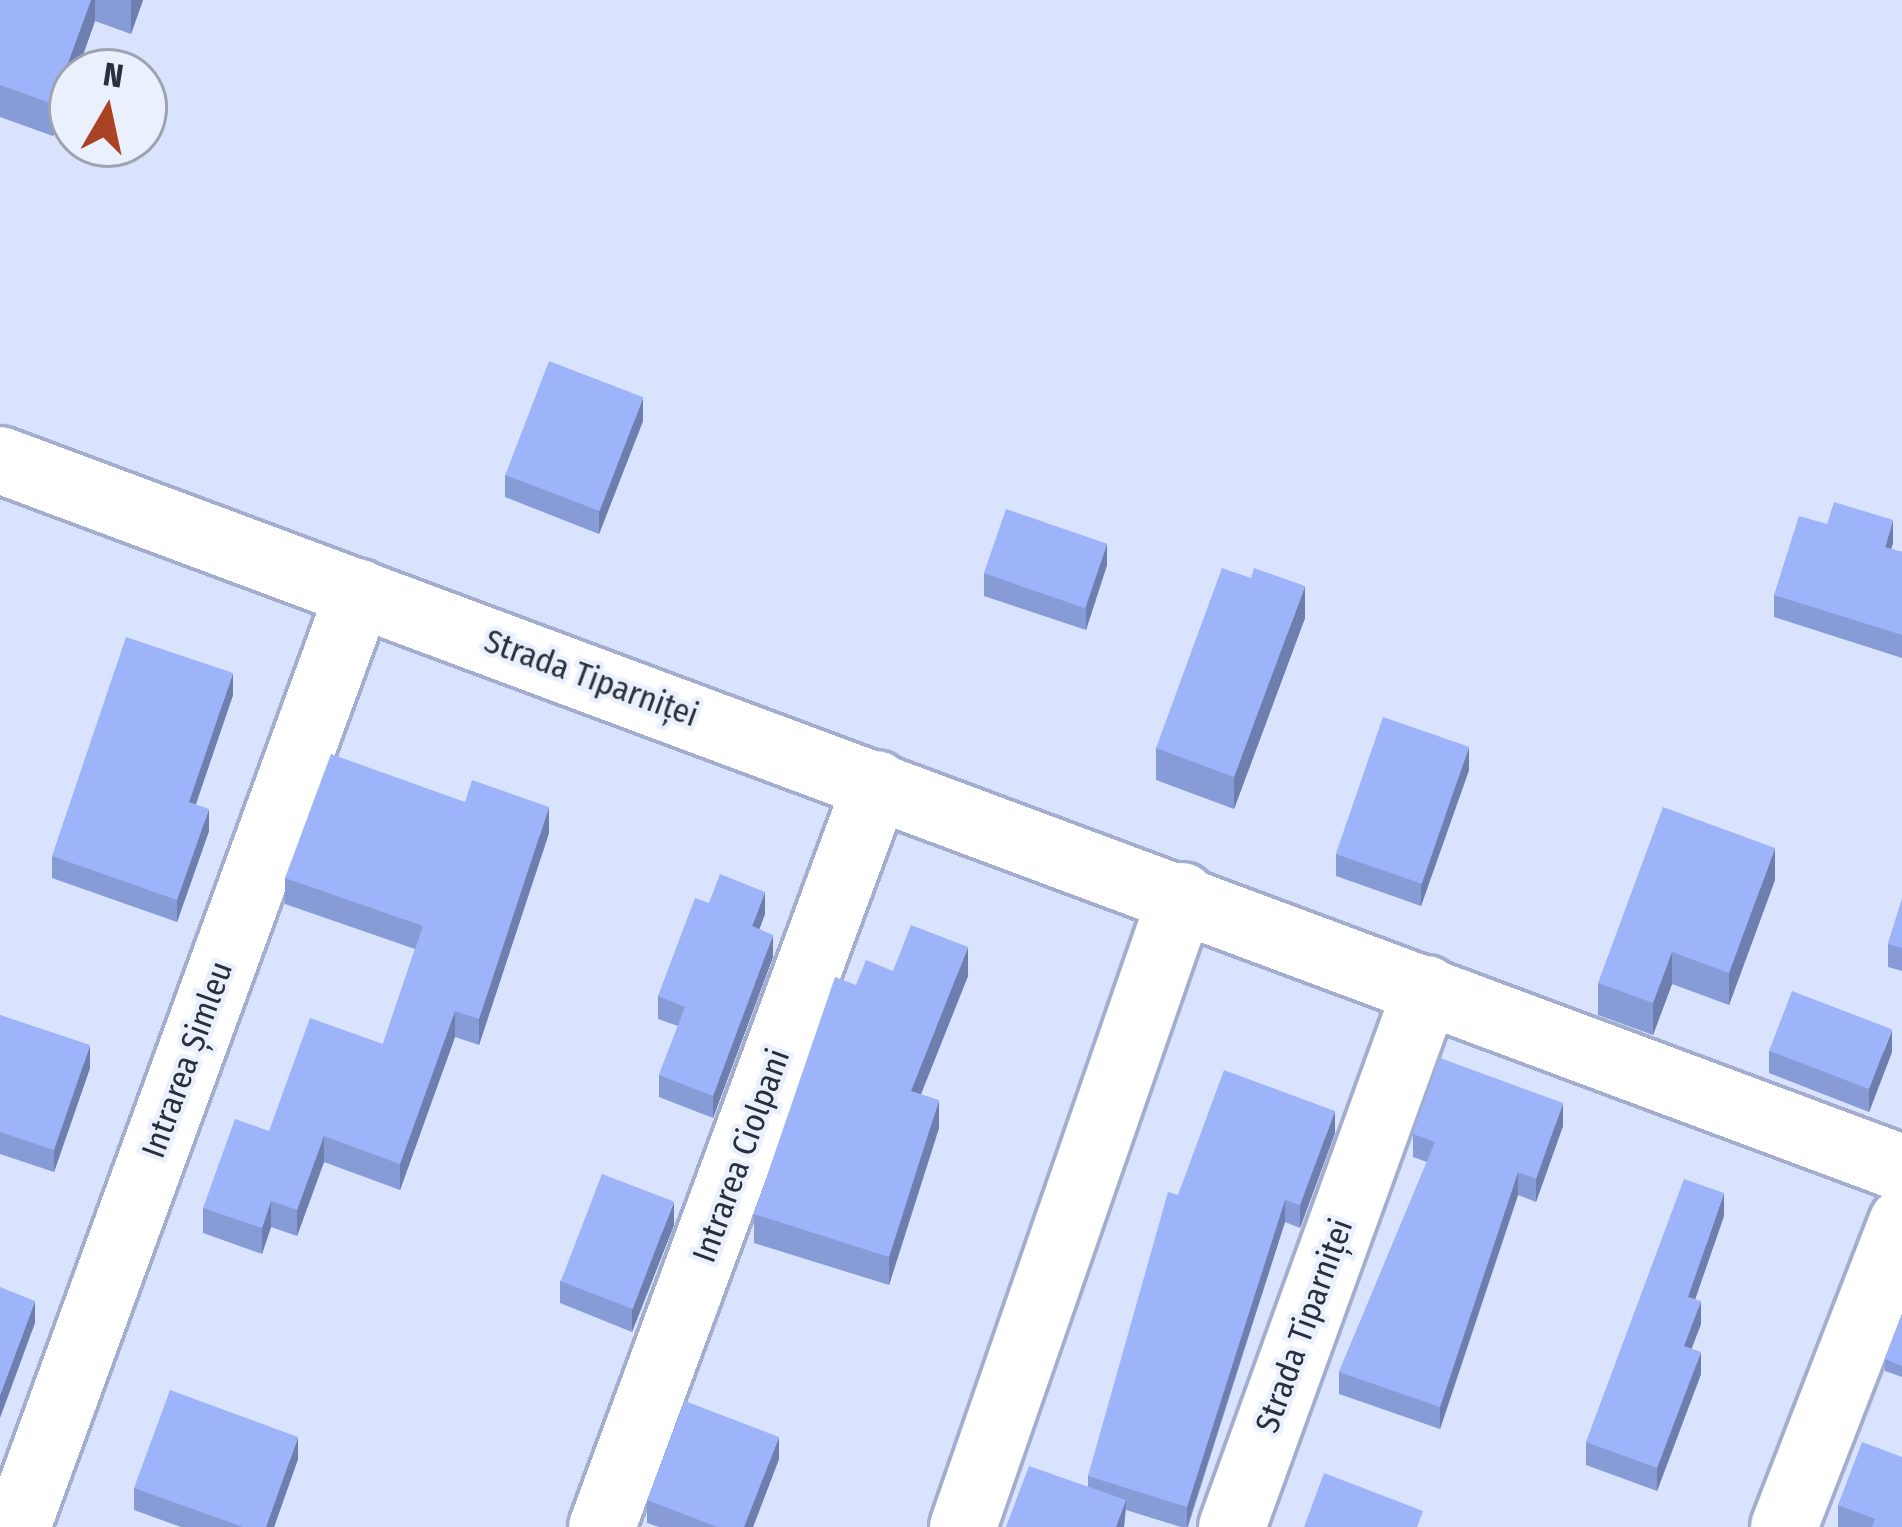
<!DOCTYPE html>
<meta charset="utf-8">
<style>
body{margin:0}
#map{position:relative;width:1902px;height:1527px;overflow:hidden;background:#d9e3fe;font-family:"Fira Sans Condensed",sans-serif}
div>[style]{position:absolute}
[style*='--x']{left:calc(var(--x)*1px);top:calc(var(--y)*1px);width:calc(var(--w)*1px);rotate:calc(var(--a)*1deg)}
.roads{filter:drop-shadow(3px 0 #a2adcf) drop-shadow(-3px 0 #a2adcf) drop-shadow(0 3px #a2adcf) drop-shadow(0 -3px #a2adcf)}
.minor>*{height:66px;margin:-33px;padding:0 33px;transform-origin:33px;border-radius:33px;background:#fff}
.wall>*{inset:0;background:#879bd7}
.shaded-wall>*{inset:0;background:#6e7eaf}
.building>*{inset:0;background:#9db4fa;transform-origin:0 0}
span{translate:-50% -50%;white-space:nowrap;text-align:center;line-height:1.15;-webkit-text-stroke:9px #ebf0fe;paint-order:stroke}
.street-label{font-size:33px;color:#2a2f3c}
.north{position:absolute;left:48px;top:48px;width:120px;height:120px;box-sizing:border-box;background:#ebf0fe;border:3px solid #9ea3b0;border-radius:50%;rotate:9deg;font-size:33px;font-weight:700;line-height:48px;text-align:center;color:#2a2f3c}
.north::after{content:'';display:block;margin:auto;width:42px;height:54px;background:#aa4224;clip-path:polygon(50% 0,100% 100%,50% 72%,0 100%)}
</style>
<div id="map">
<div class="roads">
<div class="minor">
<i style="--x:0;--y:460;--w:2029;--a:20.42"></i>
<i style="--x:17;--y:1527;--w:995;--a:-69.89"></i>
<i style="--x:602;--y:1527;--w:792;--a:-69.69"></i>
<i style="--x:963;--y:1527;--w:668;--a:-70.86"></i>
<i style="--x:1232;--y:1527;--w:572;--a:-70.08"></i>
<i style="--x:1784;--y:1527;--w:327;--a:-68.8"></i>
</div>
</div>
<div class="wall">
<i style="clip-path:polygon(0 0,143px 0,131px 34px,95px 21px,77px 72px,72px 72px,53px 136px,0 117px)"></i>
<i style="clip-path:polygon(643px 421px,599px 534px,505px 497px,505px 475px)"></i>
<i style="clip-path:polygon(1893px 543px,1891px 549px,1902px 552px,1902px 658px,1774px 617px,1774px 595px)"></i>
<i style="clip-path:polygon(1107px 565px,1086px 630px,984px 596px,984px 573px)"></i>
<i style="clip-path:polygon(1305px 618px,1234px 809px,1156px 780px,1156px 748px)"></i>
<i style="clip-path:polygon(233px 695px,196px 804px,209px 831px,177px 922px,52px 878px,52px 856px)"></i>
<i style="clip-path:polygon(1469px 770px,1421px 906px,1336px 876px,1336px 854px)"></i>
<i style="clip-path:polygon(549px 833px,479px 1045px,455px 1037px,400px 1190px,324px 1162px,297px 1236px,271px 1227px,262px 1254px,203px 1233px,203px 1208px,383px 1044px,415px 949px,285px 904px,285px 878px)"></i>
<i style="clip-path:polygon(1775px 880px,1729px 1005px,1672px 984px,1653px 1035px,1598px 1015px,1598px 983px)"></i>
<i style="clip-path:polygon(1902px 899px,1902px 971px,1888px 967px,1888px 944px)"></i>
<i style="clip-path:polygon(765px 914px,759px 929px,773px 957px,713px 1118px,659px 1097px,659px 1075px,678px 1026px,658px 1019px,658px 996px)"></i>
<i style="clip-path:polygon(893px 971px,968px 976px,921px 1094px,939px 1128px,889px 1285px,754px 1243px,754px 1214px)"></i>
<i style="clip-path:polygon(0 1015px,90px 1068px,54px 1172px,0 1154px)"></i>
<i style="clip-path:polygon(1769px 1051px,1892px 1052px,1869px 1112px,1769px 1073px)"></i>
<i style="clip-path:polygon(1563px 1126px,1536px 1202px,1518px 1195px,1440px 1429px,1339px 1394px,1339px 1372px,1427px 1162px,1413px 1157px,1413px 1134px)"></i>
<i style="clip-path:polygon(1335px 1133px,1300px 1228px,1285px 1222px,1188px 1527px,1181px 1527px,1126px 1510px,1124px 1527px,1006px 1527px,1088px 1487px,1088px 1476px,1178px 1195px)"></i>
<i style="clip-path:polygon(1724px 1216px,1695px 1299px,1701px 1324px,1691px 1349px,1701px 1374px,1657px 1491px,1586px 1465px,1586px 1442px)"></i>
<i style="clip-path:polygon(674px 1225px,632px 1332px,560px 1303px,560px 1281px)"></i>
<i style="clip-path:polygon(1902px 1314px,1902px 1377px,1885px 1371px,1885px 1359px)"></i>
<i style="clip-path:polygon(298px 1459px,274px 1527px,181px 1527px,134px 1510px,134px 1488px)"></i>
<i style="clip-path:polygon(779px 1459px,753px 1527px,659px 1527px,647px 1523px,647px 1500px)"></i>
<i style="clip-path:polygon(1838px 1505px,1902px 1527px,1838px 1527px)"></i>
</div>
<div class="shaded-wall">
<i style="clip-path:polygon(91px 0,95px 0,95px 21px,77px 72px,72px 72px,72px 84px,53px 136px,53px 104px)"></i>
<i style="clip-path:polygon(132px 0,143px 0,131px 34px,131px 2px)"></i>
<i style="clip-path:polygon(643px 398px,643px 421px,599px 534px,599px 511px)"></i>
<i style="clip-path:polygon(1893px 520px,1893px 543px,1885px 569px,1885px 547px)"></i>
<i style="clip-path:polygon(1107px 543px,1107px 565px,1086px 630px,1086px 607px)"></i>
<i style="clip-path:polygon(1305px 586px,1305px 618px,1234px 809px,1234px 777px)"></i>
<i style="clip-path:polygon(233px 673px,233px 695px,189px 824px,189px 802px)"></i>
<i style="clip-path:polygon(1469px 747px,1469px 770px,1421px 906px,1421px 883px)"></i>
<i style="clip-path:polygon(549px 807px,549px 833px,479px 1045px,479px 1019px)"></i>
<i style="clip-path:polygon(209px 809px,209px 831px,177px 922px,177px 900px)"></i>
<i style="clip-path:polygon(1775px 848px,1775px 880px,1729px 1005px,1729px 973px)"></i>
<i style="clip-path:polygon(765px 892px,765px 914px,752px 949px,752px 926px)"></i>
<i style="clip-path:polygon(773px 935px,773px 957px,713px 1118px,713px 1096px)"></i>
<i style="clip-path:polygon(968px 947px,968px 976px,911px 1119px,911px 1091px)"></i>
<i style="clip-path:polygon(1672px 952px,1672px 984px,1653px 1035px,1653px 1003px)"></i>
<i style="clip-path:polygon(455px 1011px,455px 1037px,400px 1190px,400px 1164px)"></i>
<i style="clip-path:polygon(1892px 1030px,1892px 1052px,1869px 1112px,1869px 1089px)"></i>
<i style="clip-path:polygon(90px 1045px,90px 1068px,54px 1172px,54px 1150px)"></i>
<i style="clip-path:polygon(939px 1100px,939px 1128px,889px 1285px,889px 1257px)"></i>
<i style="clip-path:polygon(1563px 1103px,1563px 1126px,1536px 1202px,1536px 1179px)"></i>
<i style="clip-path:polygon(1335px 1111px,1335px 1133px,1300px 1228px,1300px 1205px)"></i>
<i style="clip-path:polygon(324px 1136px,324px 1162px,297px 1236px,297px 1210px)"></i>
<i style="clip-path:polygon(1518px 1172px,1518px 1195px,1440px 1429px,1440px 1407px)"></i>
<i style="clip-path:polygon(1724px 1193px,1724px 1216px,1688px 1320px,1688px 1297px)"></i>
<i style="clip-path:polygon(1285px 1200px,1285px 1222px,1187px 1527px,1187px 1507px)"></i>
<i style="clip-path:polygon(271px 1201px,271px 1227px,262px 1254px,262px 1228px)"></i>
<i style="clip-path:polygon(674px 1202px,674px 1225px,632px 1332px,632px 1309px)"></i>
<i style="clip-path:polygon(35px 1301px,35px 1323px,0 1418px,0 1395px)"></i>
<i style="clip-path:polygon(1701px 1301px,1701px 1324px,1684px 1369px,1684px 1346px)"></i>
<i style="clip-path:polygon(1701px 1352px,1701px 1374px,1657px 1491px,1657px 1468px)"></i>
<i style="clip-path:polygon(298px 1437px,298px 1459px,274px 1527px,266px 1527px)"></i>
<i style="clip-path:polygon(779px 1437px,779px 1459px,753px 1527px,744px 1527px)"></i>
<i style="clip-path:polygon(1126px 1500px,1124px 1527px,1116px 1527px)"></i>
</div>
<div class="building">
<i style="clip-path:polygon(0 0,91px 0,53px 104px,0 85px)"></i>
<i style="left:549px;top:361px;width:101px;height:122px;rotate:21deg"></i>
<i style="clip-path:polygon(1834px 502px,1893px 520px,1885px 547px,1902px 552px,1902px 635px,1774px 595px,1799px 516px,1827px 524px)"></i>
<i style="left:1006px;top:509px;width:107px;height:68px;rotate:19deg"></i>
<i style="clip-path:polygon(1222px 568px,1251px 578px,1254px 568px,1305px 586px,1234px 777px,1156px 748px)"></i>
<i style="clip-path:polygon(126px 637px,233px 673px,189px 802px,209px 809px,177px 900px,52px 856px)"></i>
<i style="left:1383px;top:717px;width:91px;height:145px;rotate:19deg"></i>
<i style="clip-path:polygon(331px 754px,465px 802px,472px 780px,549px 807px,479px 1019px,455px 1011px,400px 1164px,324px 1136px,297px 1210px,271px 1201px,262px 1228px,203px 1208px,235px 1119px,269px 1131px,310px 1018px,383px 1044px,423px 926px,285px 878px)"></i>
<i style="clip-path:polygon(1663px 807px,1775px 848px,1729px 973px,1672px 952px,1653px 1003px,1598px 983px)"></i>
<i style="clip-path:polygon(720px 874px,765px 892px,752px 926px,773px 935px,713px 1096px,659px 1075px,685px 1007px,658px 996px,695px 898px,709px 903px)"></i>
<i style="clip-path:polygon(1902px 899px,1902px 948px,1888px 944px)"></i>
<i style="clip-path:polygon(911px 925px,968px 947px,911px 1091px,939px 1100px,889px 1257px,754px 1214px,835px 977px,856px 985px,866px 960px,893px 971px)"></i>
<i style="left:1792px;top:991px;width:107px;height:64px;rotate:21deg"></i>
<i style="clip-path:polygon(0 1015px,90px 1045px,54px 1150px,0 1132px)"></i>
<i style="clip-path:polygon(1440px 1058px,1563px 1103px,1536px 1179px,1518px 1172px,1440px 1407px,1339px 1372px,1435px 1142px,1413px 1134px)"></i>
<i style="clip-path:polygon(1224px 1070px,1335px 1111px,1300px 1205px,1285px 1200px,1187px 1507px,1088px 1476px,1168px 1192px,1178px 1195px)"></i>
<i style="left:602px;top:1174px;width:77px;height:115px;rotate:21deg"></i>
<i style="clip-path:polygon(1684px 1179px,1724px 1193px,1688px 1297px,1701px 1301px,1684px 1346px,1701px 1352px,1657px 1468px,1586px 1442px)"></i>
<i style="clip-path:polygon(0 1287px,35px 1301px,0 1395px)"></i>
<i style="clip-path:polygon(1902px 1314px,1902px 1366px,1885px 1359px)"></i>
<i style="clip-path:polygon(170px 1390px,298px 1437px,266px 1527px,243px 1527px,134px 1488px)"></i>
<i style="clip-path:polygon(685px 1401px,779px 1437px,744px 1527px,717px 1527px,647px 1500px)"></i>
<i style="clip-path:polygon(1862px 1442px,1902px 1457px,1902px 1527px,1872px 1527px,1875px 1519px,1838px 1505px)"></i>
<i style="clip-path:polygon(1029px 1466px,1126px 1500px,1116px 1527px,1006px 1527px)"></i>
<i style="clip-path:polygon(1324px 1473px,1423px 1511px,1417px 1527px,1304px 1527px)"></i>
</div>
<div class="street-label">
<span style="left:591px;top:679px;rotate:20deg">Strada Tiparniței</span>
<span style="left:188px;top:1060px;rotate:-70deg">Intrarea Șimleu</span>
<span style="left:742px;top:1156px;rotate:-70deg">Intrarea Ciolpani</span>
<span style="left:1305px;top:1326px;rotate:-70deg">Strada Tiparniței</span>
</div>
<div class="north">N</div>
</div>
